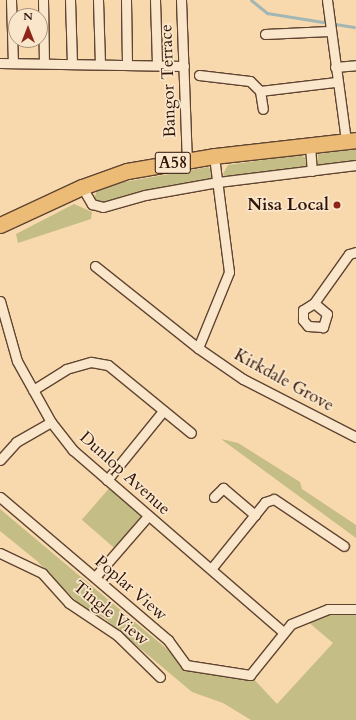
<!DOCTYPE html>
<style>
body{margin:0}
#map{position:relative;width:356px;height:720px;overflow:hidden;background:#f8d9ad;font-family:Cardo,serif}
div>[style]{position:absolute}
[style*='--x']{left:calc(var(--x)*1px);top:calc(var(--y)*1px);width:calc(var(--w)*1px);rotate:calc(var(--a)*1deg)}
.green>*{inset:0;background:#c4bd85;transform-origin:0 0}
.stream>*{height:3px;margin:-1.5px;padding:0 1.5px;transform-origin:1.5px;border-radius:1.5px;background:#a2b7b5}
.roads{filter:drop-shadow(1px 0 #604432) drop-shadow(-1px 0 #604432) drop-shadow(0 1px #604432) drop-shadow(0 -1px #604432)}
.minor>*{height:9px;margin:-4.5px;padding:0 4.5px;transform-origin:4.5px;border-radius:4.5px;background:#fae6ca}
.primary>*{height:15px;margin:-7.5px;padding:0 7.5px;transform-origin:7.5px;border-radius:7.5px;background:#ecbc76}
.dots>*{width:11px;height:11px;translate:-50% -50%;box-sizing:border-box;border:2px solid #fae6ca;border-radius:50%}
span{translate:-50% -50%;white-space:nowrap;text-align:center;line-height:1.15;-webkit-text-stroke:3.5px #fae6ca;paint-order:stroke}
.shield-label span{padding:1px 3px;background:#fae6ca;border:1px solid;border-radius:3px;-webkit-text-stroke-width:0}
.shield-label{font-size:16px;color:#2e1309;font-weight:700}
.street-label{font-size:17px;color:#2e1309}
.poi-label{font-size:17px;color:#2e1309;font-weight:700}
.right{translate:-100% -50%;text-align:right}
.north{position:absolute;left:8px;top:8px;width:40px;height:40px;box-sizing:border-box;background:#fae6ca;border:1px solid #a8927d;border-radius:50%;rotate:0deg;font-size:11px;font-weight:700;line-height:16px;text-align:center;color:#2e1309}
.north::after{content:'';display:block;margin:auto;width:14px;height:18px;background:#8f2418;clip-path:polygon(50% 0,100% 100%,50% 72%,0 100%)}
</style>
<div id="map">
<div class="green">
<i style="clip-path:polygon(356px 149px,356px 162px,320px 166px,317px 162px,318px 154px)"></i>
<i style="clip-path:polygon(299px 155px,306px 158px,306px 168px,225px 177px,223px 174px,228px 165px)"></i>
<i style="clip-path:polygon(208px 167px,213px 172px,213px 179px,102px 203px,94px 199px,97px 190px,119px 183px)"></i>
<i style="clip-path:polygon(74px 204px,92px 212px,91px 219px,18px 243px,16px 234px)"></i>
<i style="clip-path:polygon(221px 439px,238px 443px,300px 482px,302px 489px,356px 525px,356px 538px)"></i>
<i style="left:112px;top:485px;width:48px;height:46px;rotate:41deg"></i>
<i style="clip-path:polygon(0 509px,186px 665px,250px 675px,277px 704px,333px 643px,307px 621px,330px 615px,356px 615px,356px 720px,251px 720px,223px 703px,192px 692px,104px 618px,81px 606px,37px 561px,0 531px)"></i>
</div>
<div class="stream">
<i style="--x:251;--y:0;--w:21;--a:39"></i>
<i style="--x:267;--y:13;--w:88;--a:9.1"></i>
</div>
<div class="roads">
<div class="minor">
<i style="--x:11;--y:0;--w:63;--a:88.2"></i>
<i style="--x:43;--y:0;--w:63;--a:89.1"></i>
<i style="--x:70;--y:0;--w:63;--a:88.2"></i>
<i style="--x:98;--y:0;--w:63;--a:88.2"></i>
<i style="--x:126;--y:0;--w:63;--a:89.1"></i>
<i style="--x:155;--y:0;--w:64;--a:88.2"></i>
<i style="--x:181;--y:0;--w:161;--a:87.9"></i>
<i style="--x:327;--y:0;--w:141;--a:82.3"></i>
<i style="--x:265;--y:34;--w:64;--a:-2.7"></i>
<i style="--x:0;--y:63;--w:184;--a:0.9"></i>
<i style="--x:335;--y:67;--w:21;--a:-5"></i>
<i style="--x:199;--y:75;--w:51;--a:6.7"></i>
<i style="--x:250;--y:81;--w:14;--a:45"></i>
<i style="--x:260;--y:91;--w:18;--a:81"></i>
<i style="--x:260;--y:91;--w:77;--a:-6.8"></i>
<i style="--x:310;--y:145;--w:26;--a:86"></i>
<i style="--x:82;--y:187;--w:20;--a:60"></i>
<i style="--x:92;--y:204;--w:11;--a:15"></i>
<i style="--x:103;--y:207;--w:44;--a:-15.9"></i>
<i style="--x:145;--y:195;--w:74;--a:-10.1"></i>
<i style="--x:218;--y:182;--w:139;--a:-7"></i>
<i style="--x:95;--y:266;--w:132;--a:38.5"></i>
<i style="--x:198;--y:348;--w:55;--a:34.6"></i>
<i style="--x:243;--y:379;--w:127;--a:27.2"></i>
<i style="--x:0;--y:301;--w:62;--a:74.2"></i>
<i style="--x:17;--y:361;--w:70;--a:60.9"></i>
<i style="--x:51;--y:422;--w:36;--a:52"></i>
<i style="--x:73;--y:450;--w:278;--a:40.9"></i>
<i style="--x:314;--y:303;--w:17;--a:40"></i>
<i style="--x:327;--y:314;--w:14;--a:107"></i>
<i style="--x:323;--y:327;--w:15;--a:-176"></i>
<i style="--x:308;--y:326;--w:8;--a:-130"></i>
<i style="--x:303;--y:320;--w:10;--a:-90"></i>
<i style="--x:303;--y:310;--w:13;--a:-32"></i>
<i style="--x:314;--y:303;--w:60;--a:-54.5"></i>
<i style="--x:349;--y:254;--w:7;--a:-16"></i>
<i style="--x:198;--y:348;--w:82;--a:-67.8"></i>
<i style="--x:229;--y:272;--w:117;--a:-97.4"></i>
<i style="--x:33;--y:390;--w:39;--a:-32"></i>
<i style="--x:66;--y:369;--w:26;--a:-16"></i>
<i style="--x:91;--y:362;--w:17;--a:10"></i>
<i style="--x:108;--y:365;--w:107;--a:39.3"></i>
<i style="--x:0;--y:460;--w:24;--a:-48"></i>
<i style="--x:16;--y:442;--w:40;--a:-29.7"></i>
<i style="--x:107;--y:480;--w:89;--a:-50.9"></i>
<i style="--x:0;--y:497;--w:221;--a:40.4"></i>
<i style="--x:168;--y:640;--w:31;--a:54"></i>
<i style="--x:186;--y:665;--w:65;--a:8.9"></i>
<i style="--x:250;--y:675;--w:65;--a:-51.2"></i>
<i style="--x:291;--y:624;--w:40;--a:-22"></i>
<i style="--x:328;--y:609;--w:28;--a:0"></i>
<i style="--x:214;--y:497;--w:13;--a:-45"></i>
<i style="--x:223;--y:488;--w:42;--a:40.2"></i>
<i style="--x:0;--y:553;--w:47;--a:25.5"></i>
<i style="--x:42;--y:573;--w:40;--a:48"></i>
<i style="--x:69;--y:603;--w:58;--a:33.7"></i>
<i style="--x:117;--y:635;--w:60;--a:44.3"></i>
<i style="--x:211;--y:569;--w:86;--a:-51.1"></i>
<i style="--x:265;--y:502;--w:9;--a:-18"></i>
<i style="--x:274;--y:499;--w:84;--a:33.9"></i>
<i style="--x:95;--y:577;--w:81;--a:-49"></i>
</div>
<div class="primary">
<i style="--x:0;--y:225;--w:90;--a:-24.9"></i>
<i style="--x:82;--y:187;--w:48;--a:-19.6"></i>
<i style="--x:127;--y:171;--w:88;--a:-9.8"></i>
<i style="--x:214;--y:156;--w:143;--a:-6.4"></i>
</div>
</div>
<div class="dots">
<i style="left:337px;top:205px;background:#8f2418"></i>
</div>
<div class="shield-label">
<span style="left:173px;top:163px">A58</span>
</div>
<div class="street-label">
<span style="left:168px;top:81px;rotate:-92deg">Bangor Terrace</span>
<span style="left:284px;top:380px;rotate:29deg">Kirkdale Grove</span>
<span style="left:125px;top:473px;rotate:42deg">Dunlop Avenue</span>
<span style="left:131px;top:588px;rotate:41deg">Poplar View</span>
<span style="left:111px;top:613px;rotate:39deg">Tingle View</span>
</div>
<div class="poi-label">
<span class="right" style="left:329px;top:205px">Nisa Local</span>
</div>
<div class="north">N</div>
</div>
